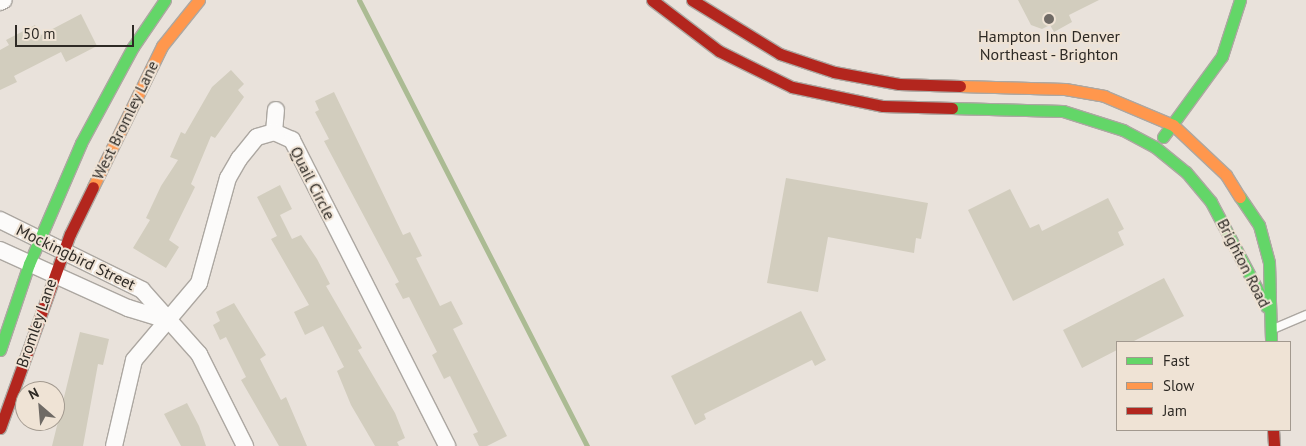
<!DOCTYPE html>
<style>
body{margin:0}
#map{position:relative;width:1306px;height:446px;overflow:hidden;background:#e9e2db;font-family:"PT Sans",sans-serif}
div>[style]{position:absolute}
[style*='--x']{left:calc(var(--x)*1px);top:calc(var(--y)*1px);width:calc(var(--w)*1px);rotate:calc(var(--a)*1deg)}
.stream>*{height:5px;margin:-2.5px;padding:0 2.5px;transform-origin:2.5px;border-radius:2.5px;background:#abbb93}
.building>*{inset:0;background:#d2cdbe}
.roads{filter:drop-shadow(1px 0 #aca7a1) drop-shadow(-1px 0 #aca7a1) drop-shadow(0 1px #aca7a1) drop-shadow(0 -1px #aca7a1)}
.lane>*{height:8px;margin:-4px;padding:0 4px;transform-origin:4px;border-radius:4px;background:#fcfbfa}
.street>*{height:16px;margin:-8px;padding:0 8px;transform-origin:8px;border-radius:8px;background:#fcfbfa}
.fast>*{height:11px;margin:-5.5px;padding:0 5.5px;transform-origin:5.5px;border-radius:5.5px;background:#63d668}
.slow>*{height:11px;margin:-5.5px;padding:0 5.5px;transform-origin:5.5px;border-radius:5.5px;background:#ff974d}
.jam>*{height:11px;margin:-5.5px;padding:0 5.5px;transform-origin:5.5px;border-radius:5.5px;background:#b3261e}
.dots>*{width:14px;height:14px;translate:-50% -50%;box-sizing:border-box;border:2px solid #efe3d5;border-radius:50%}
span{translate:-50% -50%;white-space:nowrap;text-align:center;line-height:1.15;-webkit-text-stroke:4px #efe3d5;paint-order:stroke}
.poi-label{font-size:16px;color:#2e2a25}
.street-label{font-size:16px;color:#2e2a25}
.legend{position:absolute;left:1116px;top:341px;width:175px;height:90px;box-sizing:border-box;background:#efe3d5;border:1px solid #a2998f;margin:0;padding:6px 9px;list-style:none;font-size:15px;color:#2e2a25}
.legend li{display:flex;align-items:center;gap:10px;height:25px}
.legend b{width:25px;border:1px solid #a2998f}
.north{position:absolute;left:15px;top:381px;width:50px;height:50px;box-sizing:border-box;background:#efe3d5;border:1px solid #a2998f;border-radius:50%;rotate:333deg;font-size:14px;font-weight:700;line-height:20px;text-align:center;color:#2e2a25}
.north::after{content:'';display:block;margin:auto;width:18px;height:22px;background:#6f6a65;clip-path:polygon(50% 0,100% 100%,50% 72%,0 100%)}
.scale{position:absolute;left:15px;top:25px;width:119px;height:22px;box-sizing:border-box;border:2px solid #2e2a25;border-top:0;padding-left:6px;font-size:15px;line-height:18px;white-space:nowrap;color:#2e2a25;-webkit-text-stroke:4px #efe3d5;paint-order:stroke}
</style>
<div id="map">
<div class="stream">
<i style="--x:359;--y:0;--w:501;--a:62.92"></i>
</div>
<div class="building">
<i style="clip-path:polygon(1018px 0,1099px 0,1069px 15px,1072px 22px,1054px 32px,1050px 25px,1042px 29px,1031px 25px)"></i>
<i style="clip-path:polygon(81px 14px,97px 46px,66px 62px,61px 52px,14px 76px,17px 82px,0 90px,0 50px,9px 45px,6px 40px,35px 25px,41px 35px)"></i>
<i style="clip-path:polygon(231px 70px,244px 84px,238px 90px,244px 97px,215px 138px,211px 136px,191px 184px,195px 187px,169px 240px,179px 247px,166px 268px,133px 248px,150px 220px,146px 218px,161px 186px,178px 160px,170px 157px,181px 132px,185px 134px,212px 87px)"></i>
<i style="clip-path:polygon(334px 92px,403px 235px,410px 232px,422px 256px,416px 258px,440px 306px,451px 301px,463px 324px,453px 329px,507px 436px,487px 446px,479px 446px,473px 434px,478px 432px,450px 376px,444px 379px,432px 355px,437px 352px,409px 297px,403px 299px,395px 284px,399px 282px,324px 141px,329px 139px,315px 112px,319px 110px,315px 101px)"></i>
<i style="clip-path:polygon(786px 178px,928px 203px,921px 239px,916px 238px,914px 253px,828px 237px,818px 292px,767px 283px)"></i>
<i style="clip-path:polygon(280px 185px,292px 209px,280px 215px,292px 239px,301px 235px,317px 259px,330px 284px,326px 286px,362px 348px,358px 350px,395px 413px,405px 438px,397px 442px,399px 446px,375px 446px,351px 405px,337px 371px,344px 367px,323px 326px,305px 335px,294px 312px,309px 305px,271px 239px,277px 236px,257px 197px)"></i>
<i style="clip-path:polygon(1010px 189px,1030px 228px,1039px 224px,1042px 231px,1108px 198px,1124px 229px,1118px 232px,1124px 245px,1013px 301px,968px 210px)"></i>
<i style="clip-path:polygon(1164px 278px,1184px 316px,1132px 342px,1117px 342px,1117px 350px,1082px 368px,1063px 330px)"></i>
<i style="clip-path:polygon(234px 303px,266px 355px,260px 359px,281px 400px,286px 397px,307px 446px,279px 446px,241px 380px,246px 377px,226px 337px,220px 340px,213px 325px,220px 321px,216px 312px)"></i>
<i style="clip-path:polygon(801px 311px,826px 360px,815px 366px,812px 360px,704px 414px,706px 419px,695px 425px,671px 376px)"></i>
<i style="clip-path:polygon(80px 332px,109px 339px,103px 365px,98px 364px,83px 446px,52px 446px)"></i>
<i style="clip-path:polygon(187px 403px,199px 426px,206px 446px,181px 446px,164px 414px)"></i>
</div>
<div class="roads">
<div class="lane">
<i style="--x:1273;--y:329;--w:36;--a:-23"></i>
</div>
<div class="street">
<i style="--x:0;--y:2;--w:4;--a:-27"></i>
<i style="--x:274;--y:132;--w:22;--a:-85"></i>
<i style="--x:0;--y:220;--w:158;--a:26.2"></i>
<i style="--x:142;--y:290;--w:86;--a:48.3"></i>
<i style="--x:199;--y:354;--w:103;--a:63.4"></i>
<i style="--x:0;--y:250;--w:141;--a:24.4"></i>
<i style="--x:128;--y:308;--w:41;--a:17.1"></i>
<i style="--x:114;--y:446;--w:88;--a:-76.9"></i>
<i style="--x:134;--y:360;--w:101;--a:-49.8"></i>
<i style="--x:199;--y:283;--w:109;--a:-74.6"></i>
<i style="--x:228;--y:178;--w:22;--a:-60"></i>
<i style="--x:239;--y:159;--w:28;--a:-51"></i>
<i style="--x:257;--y:137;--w:18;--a:-16"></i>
<i style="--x:274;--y:132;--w:20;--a:24"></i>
<i style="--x:292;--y:140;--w:343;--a:63.1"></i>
</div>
<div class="fast">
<i style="--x:952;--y:108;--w:111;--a:1.5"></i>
<i style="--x:1063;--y:111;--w:63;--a:17.6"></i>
<i style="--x:1123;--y:130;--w:36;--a:28"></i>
<i style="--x:1155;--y:147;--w:40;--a:39"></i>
<i style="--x:1186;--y:172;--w:39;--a:50"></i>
<i style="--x:1211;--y:202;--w:118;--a:62.1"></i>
<i style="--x:1163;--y:137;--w:100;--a:-53.9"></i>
<i style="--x:1222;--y:56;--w:59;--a:-72.2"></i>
<i style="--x:1240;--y:197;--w:34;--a:56"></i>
<i style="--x:1259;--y:225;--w:39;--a:75"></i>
<i style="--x:1269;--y:263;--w:79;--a:88.5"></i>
<i style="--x:0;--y:350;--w:91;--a:-71.4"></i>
<i style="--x:29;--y:264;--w:132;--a:-66.7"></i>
<i style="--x:81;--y:143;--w:109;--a:-61.6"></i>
<i style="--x:133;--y:47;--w:57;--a:-55.8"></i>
</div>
<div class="slow">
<i style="--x:960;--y:86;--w:105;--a:1.6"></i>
<i style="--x:1065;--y:89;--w:40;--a:10"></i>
<i style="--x:1104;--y:96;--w:75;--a:22.8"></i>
<i style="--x:1173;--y:125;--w:73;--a:43.3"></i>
<i style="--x:1226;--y:175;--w:26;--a:58"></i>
<i style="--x:93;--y:187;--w:157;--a:-63.9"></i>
<i style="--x:162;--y:46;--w:59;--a:-51.2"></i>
</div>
<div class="jam">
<i style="--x:652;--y:0;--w:84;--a:37.3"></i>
<i style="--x:719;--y:51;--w:81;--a:26.3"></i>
<i style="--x:792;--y:87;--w:93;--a:11.8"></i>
<i style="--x:883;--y:106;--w:69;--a:1.7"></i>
<i style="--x:692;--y:0;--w:103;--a:31.5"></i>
<i style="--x:780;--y:54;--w:57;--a:18.4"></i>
<i style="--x:834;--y:72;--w:66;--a:10.5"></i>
<i style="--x:899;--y:84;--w:61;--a:1.9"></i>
<i style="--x:0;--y:428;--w:206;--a:-70.2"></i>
<i style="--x:70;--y:234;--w:52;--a:-63.9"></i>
<i style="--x:1273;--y:430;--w:16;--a:86"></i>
</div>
</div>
<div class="dots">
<i style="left:1049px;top:19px;background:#6f6a65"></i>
</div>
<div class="poi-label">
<span style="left:1049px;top:45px">Hampton Inn Denver<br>Northeast - Brighton</span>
</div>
<div class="street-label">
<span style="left:125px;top:120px;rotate:-64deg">West Bromley Lane</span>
<span style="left:313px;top:183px;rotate:63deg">Quail Circle</span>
<span style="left:76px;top:257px;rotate:26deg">Mockingbird Street</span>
<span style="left:1244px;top:263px;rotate:63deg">Brighton Road</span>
<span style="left:36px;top:323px;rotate:-71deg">Bromley Lane</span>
</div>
<ul class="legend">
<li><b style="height:6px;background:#63d668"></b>Fast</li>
<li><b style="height:6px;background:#ff974d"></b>Slow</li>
<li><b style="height:6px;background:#b3261e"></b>Jam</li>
</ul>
<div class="north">N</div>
<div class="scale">50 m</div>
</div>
